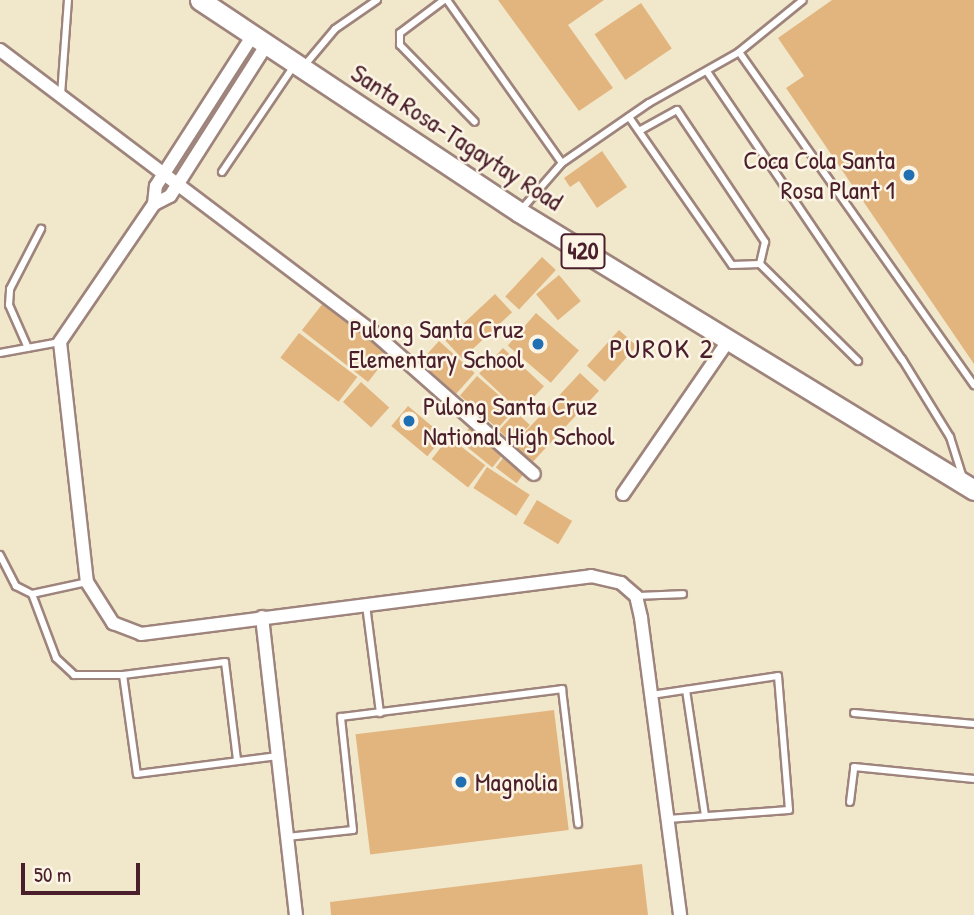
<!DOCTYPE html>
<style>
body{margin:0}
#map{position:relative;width:974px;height:915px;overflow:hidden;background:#f1e8cc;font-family:"Patrick Hand",sans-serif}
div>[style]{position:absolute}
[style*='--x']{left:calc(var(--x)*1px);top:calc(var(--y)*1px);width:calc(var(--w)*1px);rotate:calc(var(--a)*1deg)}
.building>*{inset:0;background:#e2b57f;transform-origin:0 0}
.roads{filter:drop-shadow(2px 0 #9e847c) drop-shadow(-2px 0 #9e847c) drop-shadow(0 2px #9e847c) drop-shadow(0 -2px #9e847c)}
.lane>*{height:6px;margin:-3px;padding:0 3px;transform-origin:3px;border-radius:3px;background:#fff}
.street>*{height:12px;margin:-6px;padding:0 6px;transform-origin:6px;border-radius:6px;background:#fff}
.primary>*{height:19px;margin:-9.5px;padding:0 9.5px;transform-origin:9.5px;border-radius:9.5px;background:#fff}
.dots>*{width:19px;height:19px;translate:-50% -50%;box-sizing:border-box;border:4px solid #fcf5e5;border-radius:50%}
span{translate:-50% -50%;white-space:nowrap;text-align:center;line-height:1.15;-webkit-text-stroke:5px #fcf5e5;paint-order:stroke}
.shield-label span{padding:2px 5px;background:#fcf5e5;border:2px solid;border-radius:5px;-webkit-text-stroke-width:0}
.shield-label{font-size:24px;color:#4a1f2b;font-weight:700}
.street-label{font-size:26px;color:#4a1f2b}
.poi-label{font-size:26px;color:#4a1f2b}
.right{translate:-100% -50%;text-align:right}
.left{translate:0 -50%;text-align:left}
.neighbourhood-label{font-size:28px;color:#4a1f2b;letter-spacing:2px}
.scale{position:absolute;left:21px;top:863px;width:119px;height:32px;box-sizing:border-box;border:4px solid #4a1f2b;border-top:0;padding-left:9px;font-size:21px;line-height:24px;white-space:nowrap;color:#4a1f2b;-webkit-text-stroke:5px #fcf5e5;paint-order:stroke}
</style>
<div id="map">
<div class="building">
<i style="clip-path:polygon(498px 0,604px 0,568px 25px,613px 88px,579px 111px)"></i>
<i style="clip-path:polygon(832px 0,974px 0,974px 364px,786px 88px,804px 76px,778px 38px)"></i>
<i style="left:641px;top:3px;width:55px;height:56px;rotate:56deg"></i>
<i style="clip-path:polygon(602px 151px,627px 187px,597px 208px,579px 181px,570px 187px,564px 178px)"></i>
<i style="left:542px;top:257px;width:19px;height:54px;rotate:43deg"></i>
<i style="left:559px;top:275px;width:34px;height:30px;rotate:50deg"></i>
<i style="left:495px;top:294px;width:25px;height:68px;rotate:47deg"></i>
<i style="left:324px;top:302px;width:84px;height:36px;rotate:38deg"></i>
<i style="left:536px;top:313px;width:57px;height:43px;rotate:41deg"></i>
<i style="left:619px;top:330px;width:24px;height:48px;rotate:42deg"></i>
<i style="left:299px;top:333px;width:73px;height:31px;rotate:37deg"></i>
<i style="left:439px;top:341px;width:48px;height:28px;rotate:42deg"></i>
<i style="left:503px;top:348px;width:56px;height:35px;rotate:43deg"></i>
<i style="left:580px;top:373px;width:26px;height:98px;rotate:43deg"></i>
<i style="left:477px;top:376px;width:50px;height:26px;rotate:41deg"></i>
<i style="left:361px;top:382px;width:38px;height:27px;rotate:42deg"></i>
<i style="left:408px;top:406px;width:47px;height:26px;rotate:40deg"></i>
<i style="left:516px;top:412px;width:19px;height:25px;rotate:43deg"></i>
<i style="left:469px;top:428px;width:43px;height:16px;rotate:39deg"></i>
<i style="left:449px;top:437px;width:46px;height:28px;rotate:38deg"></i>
<i style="left:503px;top:458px;width:26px;height:12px;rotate:37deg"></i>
<i style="left:487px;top:467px;width:51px;height:25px;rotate:33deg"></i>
<i style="left:537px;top:500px;width:41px;height:27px;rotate:31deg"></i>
<i style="left:554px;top:710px;width:121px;height:200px;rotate:83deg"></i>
<i style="clip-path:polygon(642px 864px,648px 915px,331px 915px,330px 902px)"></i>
</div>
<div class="roads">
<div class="lane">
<i style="--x:444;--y:0;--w:55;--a:143.1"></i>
<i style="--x:400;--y:33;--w:12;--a:90"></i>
<i style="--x:400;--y:45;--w:107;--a:45.8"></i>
<i style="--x:447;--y:0;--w:199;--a:54.8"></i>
<i style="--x:739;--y:52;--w:408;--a:54.8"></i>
<i style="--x:304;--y:66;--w:48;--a:-50"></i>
<i style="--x:335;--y:29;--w:51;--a:-34.6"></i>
<i style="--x:708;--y:73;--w:346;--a:55.9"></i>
<i style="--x:902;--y:359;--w:92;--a:58.4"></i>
<i style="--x:950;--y:437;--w:43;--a:72.4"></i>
<i style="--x:61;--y:95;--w:95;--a:-85.8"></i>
<i style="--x:629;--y:117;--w:180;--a:55.2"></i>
<i style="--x:732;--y:265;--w:28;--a:-2"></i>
<i style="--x:760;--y:264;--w:138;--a:44.7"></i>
<i style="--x:639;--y:131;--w:43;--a:-28.9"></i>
<i style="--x:677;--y:110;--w:159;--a:56.3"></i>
<i style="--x:765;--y:242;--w:23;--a:103"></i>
<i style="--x:222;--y:172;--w:127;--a:-55.9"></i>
<i style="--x:521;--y:210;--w:62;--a:-48.9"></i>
<i style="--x:562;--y:163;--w:106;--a:-34.6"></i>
<i style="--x:649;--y:103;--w:103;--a:-29.5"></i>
<i style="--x:739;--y:52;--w:82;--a:-39.1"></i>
<i style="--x:28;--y:348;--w:47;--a:-113.8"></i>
<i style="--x:9;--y:305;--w:16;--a:-86"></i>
<i style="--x:10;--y:289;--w:68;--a:-62.7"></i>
<i style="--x:0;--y:353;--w:61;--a:-10.4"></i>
<i style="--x:0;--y:555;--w:35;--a:63"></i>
<i style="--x:16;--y:586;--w:18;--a:27"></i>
<i style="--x:32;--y:594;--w:56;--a:-12.3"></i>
<i style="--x:32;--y:594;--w:68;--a:69.4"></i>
<i style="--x:56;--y:658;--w:25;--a:43"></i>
<i style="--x:74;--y:675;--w:49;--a:0"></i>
<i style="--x:123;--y:675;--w:100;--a:82"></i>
<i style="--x:137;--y:774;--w:141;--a:-7.3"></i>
<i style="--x:636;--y:596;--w:47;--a:-2.4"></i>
<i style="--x:366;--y:605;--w:109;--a:82.6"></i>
<i style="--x:123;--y:675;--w:103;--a:-7.3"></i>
<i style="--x:225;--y:662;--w:99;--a:83"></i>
<i style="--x:686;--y:690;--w:127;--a:81.4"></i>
<i style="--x:651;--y:695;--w:128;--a:-8.5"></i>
<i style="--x:778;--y:676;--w:134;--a:85.3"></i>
<i style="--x:789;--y:810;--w:122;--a:175.8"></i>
<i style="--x:854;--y:713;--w:121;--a:5.2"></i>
<i style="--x:850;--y:802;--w:35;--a:-83"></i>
<i style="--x:854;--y:767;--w:121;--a:5.7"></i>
<i style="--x:287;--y:837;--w:66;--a:-6.1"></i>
<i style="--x:353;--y:830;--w:114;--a:-96.1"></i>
<i style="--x:341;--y:717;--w:223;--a:-7.2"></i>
<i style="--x:562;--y:689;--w:136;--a:83.2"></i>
</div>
<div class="street">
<i style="--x:267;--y:44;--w:180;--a:122.5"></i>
<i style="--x:170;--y:196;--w:18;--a:153"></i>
<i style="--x:154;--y:204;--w:167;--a:124.3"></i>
<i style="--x:60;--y:342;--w:242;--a:83.6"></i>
<i style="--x:87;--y:582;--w:49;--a:57.6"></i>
<i style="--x:113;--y:623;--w:30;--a:21"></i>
<i style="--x:141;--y:634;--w:454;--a:-7.3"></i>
<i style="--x:591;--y:576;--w:31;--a:13"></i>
<i style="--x:621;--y:583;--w:20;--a:41"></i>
<i style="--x:636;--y:596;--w:23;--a:77"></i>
<i style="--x:641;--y:618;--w:300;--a:82.5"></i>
<i style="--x:0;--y:50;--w:469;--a:37.1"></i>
<i style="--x:374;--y:333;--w:213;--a:41.4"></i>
<i style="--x:154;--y:204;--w:18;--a:-84"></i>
<i style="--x:156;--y:186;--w:179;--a:-57.3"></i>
<i style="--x:623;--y:494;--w:186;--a:-55.5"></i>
<i style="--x:262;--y:617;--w:300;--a:83.5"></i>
</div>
<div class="primary">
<i style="--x:200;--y:0;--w:383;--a:33.6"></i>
<i style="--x:519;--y:212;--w:533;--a:31.42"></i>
</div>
</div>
<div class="dots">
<i style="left:909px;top:175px;background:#1f6fb2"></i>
<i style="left:538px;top:344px;background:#1f6fb2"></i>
<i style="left:409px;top:421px;background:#1f6fb2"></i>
<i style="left:461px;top:782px;background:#1f6fb2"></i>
</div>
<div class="shield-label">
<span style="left:583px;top:251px">420</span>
</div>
<div class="street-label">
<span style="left:457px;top:137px;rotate:33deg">Santa Rosa-Tagaytay Road</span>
</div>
<div class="poi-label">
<span class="right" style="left:895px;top:175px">Coca Cola Santa<br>Rosa Plant 1</span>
<span class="right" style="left:524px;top:344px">Pulong Santa Cruz<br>Elementary School</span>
<span class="left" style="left:423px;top:421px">Pulong Santa Cruz<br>National High School</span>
<span class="left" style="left:475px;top:782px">Magnolia</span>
</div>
<div class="neighbourhood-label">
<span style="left:662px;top:348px">PUROK 2</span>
</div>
<div class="scale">50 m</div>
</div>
